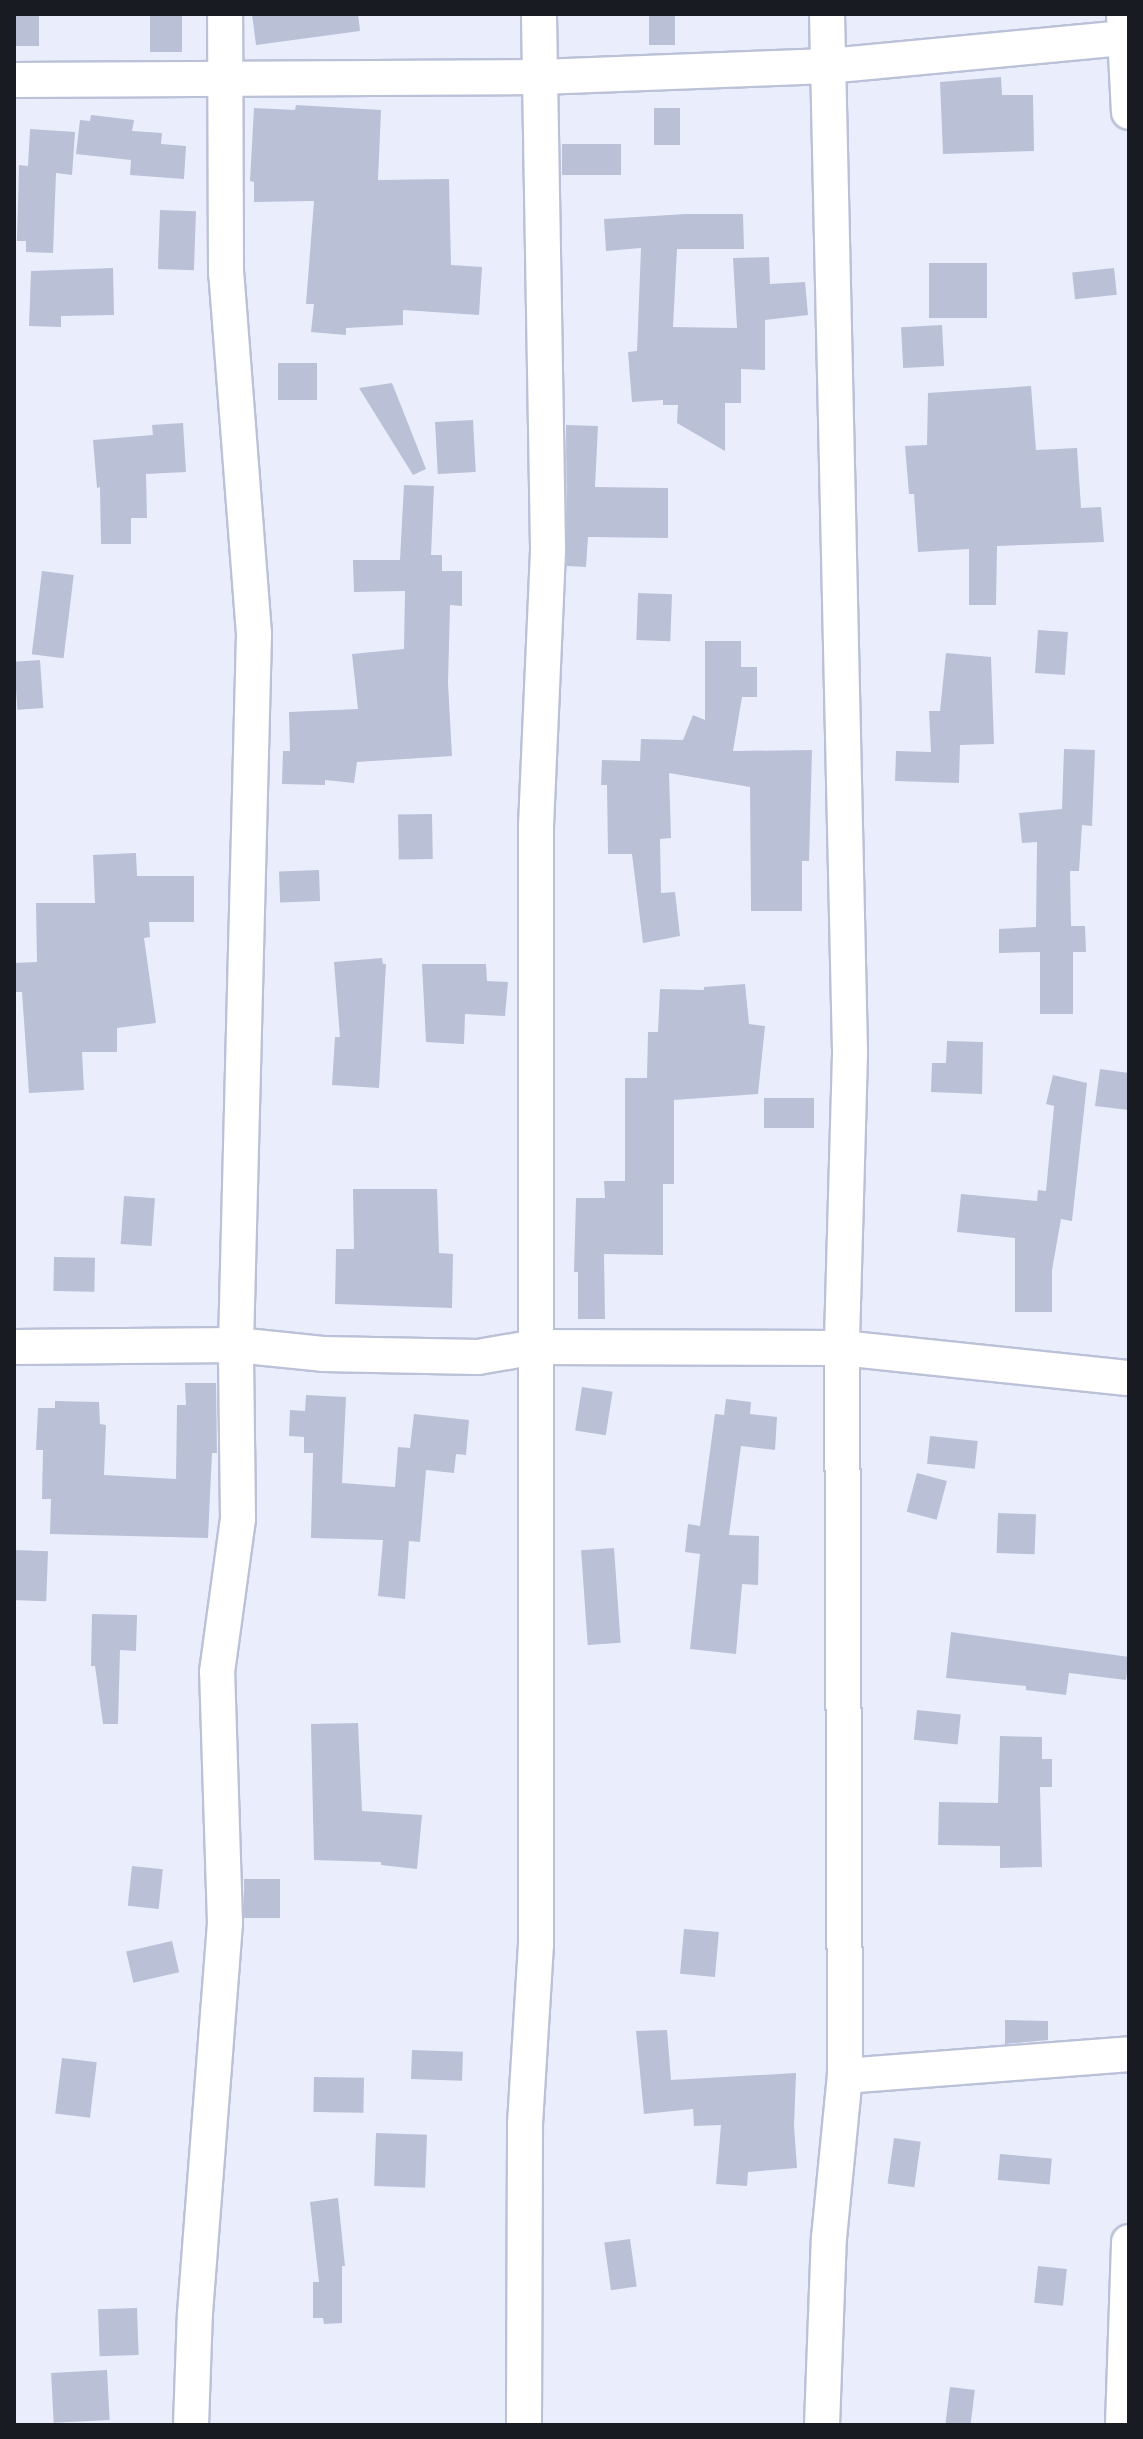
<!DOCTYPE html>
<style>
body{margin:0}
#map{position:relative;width:1143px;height:2439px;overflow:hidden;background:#eaeefc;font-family:"IBM Plex Serif",serif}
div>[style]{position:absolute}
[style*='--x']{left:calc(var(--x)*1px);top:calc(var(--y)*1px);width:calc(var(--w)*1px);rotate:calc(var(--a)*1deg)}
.building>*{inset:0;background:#bac0d6;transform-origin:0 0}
.roads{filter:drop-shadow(2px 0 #bbc1d7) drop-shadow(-2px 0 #bbc1d7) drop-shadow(0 2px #bbc1d7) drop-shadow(0 -2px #bbc1d7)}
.street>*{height:34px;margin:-17px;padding:0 17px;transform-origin:17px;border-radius:17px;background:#fff}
span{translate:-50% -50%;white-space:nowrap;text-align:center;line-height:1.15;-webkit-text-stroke:7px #eaeefc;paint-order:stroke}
.frame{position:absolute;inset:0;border:16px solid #191b23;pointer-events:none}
</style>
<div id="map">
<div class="building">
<i style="left:14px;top:14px;width:25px;height:32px"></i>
<i style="left:150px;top:14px;width:32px;height:38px"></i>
<i style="clip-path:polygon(252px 14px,358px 14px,360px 31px,256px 45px)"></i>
<i style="left:649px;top:14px;width:26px;height:31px"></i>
<i style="clip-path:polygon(1001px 77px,1002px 95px,1033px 95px,1034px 151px,943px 154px,940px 82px)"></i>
<i style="clip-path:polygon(296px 105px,381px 110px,378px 180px,449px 179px,451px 265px,482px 267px,479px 315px,403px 310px,403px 325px,346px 328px,346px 335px,311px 332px,314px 304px,306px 304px,314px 201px,254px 202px,254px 182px,250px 181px,254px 108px,295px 110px)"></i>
<i style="left:654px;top:108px;width:26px;height:37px"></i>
<i style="clip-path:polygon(91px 115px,134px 120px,132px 131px,162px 133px,161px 144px,186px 146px,184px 179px,130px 175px,131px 160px,76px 154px,80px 120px,90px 121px)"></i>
<i style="clip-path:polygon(30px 129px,75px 132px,72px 175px,56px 173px,53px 253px,26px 252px,26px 241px,17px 241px,19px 165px,28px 166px)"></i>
<i style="left:621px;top:144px;width:31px;height:59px;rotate:90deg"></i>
<i style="left:160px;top:210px;width:36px;height:59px;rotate:2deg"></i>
<i style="clip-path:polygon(686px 214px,743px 214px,744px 249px,677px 249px,673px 327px,737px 328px,733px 258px,769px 257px,770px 284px,805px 282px,808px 315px,765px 320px,765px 370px,741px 369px,741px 403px,725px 403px,725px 451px,677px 423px,678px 405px,663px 405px,663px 400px,632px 402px,628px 352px,637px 351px,641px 248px,606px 251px,604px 219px)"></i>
<i style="left:929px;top:263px;width:58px;height:55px"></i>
<i style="clip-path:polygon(113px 268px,114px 315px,61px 316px,61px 327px,29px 326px,31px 271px)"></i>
<i style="left:1114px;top:268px;width:27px;height:42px;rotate:84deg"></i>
<i style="left:942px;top:325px;width:41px;height:41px;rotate:87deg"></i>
<i style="left:278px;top:363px;width:39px;height:37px"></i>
<i style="clip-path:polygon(392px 383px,426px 469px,413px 475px,359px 388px)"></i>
<i style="clip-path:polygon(1031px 386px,1036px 450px,1077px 448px,1081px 508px,1101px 507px,1104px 542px,997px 546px,996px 605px,969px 605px,969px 549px,918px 552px,914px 494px,909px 494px,905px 446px,927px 445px,928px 393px)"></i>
<i style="left:473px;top:420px;width:52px;height:38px;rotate:87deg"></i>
<i style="clip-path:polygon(183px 423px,186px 472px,146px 474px,147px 518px,131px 518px,131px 544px,101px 544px,100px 487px,97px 488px,93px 440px,153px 435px,152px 425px)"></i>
<i style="clip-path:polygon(566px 425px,598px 426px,595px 487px,668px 488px,668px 538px,588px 537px,586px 567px,567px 566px)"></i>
<i style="clip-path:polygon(404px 485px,434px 486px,431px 555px,442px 555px,442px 571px,462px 571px,462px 606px,450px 605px,448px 683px,452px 756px,357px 762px,354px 783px,325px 780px,325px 785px,282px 784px,283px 751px,290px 751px,289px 712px,358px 709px,352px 654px,404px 649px,405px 591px,354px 592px,353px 560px,400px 560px)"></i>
<i style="left:42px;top:571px;width:32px;height:84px;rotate:7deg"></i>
<i style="left:638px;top:593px;width:34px;height:47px;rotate:2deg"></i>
<i style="left:1038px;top:630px;width:30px;height:43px;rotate:4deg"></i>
<i style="clip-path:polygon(705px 641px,741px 641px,741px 667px,757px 667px,757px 697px,742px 697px,733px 751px,812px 750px,809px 861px,802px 861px,802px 911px,751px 911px,750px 787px,669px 773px,671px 838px,660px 839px,661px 893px,675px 892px,680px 936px,643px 943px,632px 854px,608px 854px,607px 785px,601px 785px,602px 760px,640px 761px,641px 739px,683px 740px,693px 715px,705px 720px)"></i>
<i style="clip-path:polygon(946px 653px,991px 657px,994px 744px,960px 745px,959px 783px,895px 781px,896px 751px,931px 752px,929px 711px,940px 711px)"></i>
<i style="left:40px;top:660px;width:48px;height:26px;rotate:86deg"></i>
<i style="clip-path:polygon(1064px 749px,1095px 750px,1092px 826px,1082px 825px,1079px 871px,1070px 871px,1071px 926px,1085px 926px,1086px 952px,1073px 952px,1073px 1014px,1040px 1014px,1040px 952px,999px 953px,999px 929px,1036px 927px,1037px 842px,1022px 843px,1019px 813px,1062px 809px)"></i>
<i style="left:432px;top:814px;width:45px;height:34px;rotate:89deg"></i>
<i style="clip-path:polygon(136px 853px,137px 876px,194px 876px,194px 922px,149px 922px,150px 937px,144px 938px,156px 1023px,117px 1028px,117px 1052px,82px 1052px,84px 1090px,29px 1093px,22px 992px,14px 992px,14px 963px,37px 962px,36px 903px,95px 903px,93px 855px)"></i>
<i style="left:319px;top:870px;width:31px;height:40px;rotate:88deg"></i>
<i style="clip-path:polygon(382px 958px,383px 964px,386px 964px,379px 1088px,332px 1085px,335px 1037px,340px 1037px,334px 962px)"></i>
<i style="clip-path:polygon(422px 964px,486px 964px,487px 981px,508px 982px,505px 1016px,465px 1014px,464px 1044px,426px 1042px)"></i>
<i style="clip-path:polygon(745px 984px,749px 1024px,765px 1026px,758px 1094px,674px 1100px,674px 1184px,663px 1184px,663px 1255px,604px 1254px,605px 1319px,578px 1319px,578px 1272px,574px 1272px,576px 1198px,605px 1198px,604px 1181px,625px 1181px,625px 1078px,647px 1078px,648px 1032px,658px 1032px,660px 989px,704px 990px,704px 987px)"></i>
<i style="clip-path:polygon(947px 1041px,983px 1042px,982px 1094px,931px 1092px,932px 1063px,946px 1063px)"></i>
<i style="clip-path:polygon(1100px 1069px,1129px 1073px,1129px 1110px,1095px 1106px)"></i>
<i style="clip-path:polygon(1053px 1075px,1087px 1083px,1072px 1221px,1061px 1219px,1052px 1270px,1052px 1312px,1015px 1312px,1015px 1238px,957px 1232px,961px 1194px,1037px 1201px,1038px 1190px,1046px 1191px,1054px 1106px,1046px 1104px)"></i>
<i style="left:814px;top:1098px;width:30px;height:50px;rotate:90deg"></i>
<i style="clip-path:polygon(353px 1189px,437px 1189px,439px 1253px,453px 1254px,452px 1308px,335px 1304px,336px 1249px,354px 1249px)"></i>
<i style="left:124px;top:1196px;width:31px;height:48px;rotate:4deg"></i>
<i style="left:54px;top:1257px;width:41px;height:34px;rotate:1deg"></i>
<i style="clip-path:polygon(185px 1383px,216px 1383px,217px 1453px,212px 1453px,208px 1538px,50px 1534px,51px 1499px,42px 1499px,43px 1450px,36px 1450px,38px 1408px,55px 1408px,55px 1401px,99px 1402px,100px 1424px,106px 1425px,104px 1475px,176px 1479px,177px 1405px,186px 1405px)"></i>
<i style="left:582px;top:1387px;width:31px;height:44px;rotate:9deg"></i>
<i style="clip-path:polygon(306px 1395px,346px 1397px,342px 1483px,395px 1487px,398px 1447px,410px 1448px,414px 1414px,469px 1420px,466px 1455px,456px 1454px,454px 1473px,426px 1470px,420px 1542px,409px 1541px,405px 1599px,378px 1596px,383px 1540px,311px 1538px,313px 1453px,304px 1453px,304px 1437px,289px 1436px,290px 1410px,305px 1411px)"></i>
<i style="clip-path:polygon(726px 1399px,751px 1402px,750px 1414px,777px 1417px,775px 1450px,741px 1446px,729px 1535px,759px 1536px,758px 1585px,742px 1584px,736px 1654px,690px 1649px,700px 1554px,685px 1552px,688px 1524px,700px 1526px,715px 1414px,724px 1415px)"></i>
<i style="left:930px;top:1436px;width:48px;height:28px;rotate:6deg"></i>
<i style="left:917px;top:1473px;width:31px;height:40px;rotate:15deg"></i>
<i style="left:998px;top:1513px;width:38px;height:40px;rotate:2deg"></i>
<i style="left:614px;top:1548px;width:95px;height:33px;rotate:86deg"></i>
<i style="left:14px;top:1550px;width:34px;height:50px;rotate:2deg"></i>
<i style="clip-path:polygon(92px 1614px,137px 1615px,136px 1651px,120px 1650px,118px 1724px,103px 1724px,95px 1666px,91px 1666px)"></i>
<i style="clip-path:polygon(951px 1632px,1129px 1657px,1126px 1680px,1069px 1673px,1066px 1695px,1026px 1690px,1026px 1686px,946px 1678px)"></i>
<i style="left:917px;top:1710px;width:44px;height:30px;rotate:6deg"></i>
<i style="clip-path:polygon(358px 1723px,362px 1811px,422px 1815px,417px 1869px,381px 1865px,381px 1862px,314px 1860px,311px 1724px)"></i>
<i style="clip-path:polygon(1000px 1736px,1042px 1737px,1042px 1759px,1052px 1759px,1052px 1787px,1040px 1787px,1042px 1867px,1000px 1868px,1000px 1846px,938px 1845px,939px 1802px,998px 1803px)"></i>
<i style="left:132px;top:1866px;width:31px;height:40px;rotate:6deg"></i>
<i style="left:244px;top:1879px;width:36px;height:39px"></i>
<i style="left:684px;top:1929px;width:35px;height:45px;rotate:5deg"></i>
<i style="left:172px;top:1941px;width:32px;height:47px;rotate:77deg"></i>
<i style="clip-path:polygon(1005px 2020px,1048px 2021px,1048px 2040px,1005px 2044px)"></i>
<i style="clip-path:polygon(667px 2030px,671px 2080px,796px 2073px,794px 2126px,797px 2168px,748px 2172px,747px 2186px,716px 2184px,721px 2125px,694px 2126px,693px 2109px,644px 2114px,636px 2031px)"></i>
<i style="left:412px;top:2050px;width:51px;height:29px;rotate:2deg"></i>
<i style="left:62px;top:2058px;width:35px;height:56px;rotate:7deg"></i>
<i style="left:314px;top:2077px;width:50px;height:35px;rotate:1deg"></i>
<i style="left:376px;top:2133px;width:51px;height:53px;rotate:2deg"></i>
<i style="left:894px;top:2138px;width:27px;height:46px;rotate:8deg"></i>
<i style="left:1000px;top:2154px;width:52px;height:26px;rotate:5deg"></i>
<i style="clip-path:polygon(338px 2198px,345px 2266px,342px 2266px,342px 2323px,324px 2324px,323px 2318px,313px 2318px,313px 2282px,319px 2282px,310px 2202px)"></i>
<i style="left:630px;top:2239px;width:48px;height:26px;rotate:82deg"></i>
<i style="left:1038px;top:2266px;width:29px;height:37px;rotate:6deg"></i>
<i style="left:137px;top:2308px;width:47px;height:39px;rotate:88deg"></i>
<i style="left:107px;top:2370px;width:50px;height:56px;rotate:87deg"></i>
<i style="left:950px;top:2387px;width:25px;height:36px;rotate:7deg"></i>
</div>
<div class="roads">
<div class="street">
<i style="--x:827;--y:14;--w:1040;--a:88.73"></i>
<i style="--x:850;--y:1054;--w:294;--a:91.6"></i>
<i style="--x:842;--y:1348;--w:728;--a:89.76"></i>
<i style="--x:1124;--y:14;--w:98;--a:87.1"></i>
<i style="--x:14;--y:80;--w:526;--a:-0.33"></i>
<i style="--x:540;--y:77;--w:288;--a:-2.2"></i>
<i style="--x:828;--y:66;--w:297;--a:-5.4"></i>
<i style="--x:14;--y:1347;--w:222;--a:-0.5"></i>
<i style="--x:236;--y:1345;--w:87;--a:5.9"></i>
<i style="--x:323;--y:1354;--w:155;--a:1.1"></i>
<i style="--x:478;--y:1357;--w:59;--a:-9.8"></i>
<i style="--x:536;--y:1347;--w:306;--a:0.2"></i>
<i style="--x:842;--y:1348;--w:289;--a:6"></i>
<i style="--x:191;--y:2425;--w:112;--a:-88"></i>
<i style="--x:195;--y:2313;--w:391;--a:-85.6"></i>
<i style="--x:225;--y:1923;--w:251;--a:-91.8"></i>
<i style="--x:217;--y:1672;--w:154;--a:-82.2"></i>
<i style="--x:238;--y:1519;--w:174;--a:-90.7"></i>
<i style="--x:236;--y:1345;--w:711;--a:-88.55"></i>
<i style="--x:254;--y:634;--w:361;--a:-94.4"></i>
<i style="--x:226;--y:274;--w:260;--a:-90.2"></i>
<i style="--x:524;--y:2425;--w:301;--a:-89.8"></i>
<i style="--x:525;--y:2124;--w:180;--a:-86.5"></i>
<i style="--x:536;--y:1944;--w:1118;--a:-90"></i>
<i style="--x:536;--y:826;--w:279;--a:-87.5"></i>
<i style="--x:548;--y:547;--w:533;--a:-90.97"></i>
<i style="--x:822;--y:2425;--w:187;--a:-87.9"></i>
<i style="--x:829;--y:2238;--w:163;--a:-84.4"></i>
<i style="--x:845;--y:2076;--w:285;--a:-4.4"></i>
<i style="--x:1123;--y:2425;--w:183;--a:-88.1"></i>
</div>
</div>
<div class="frame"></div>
</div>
